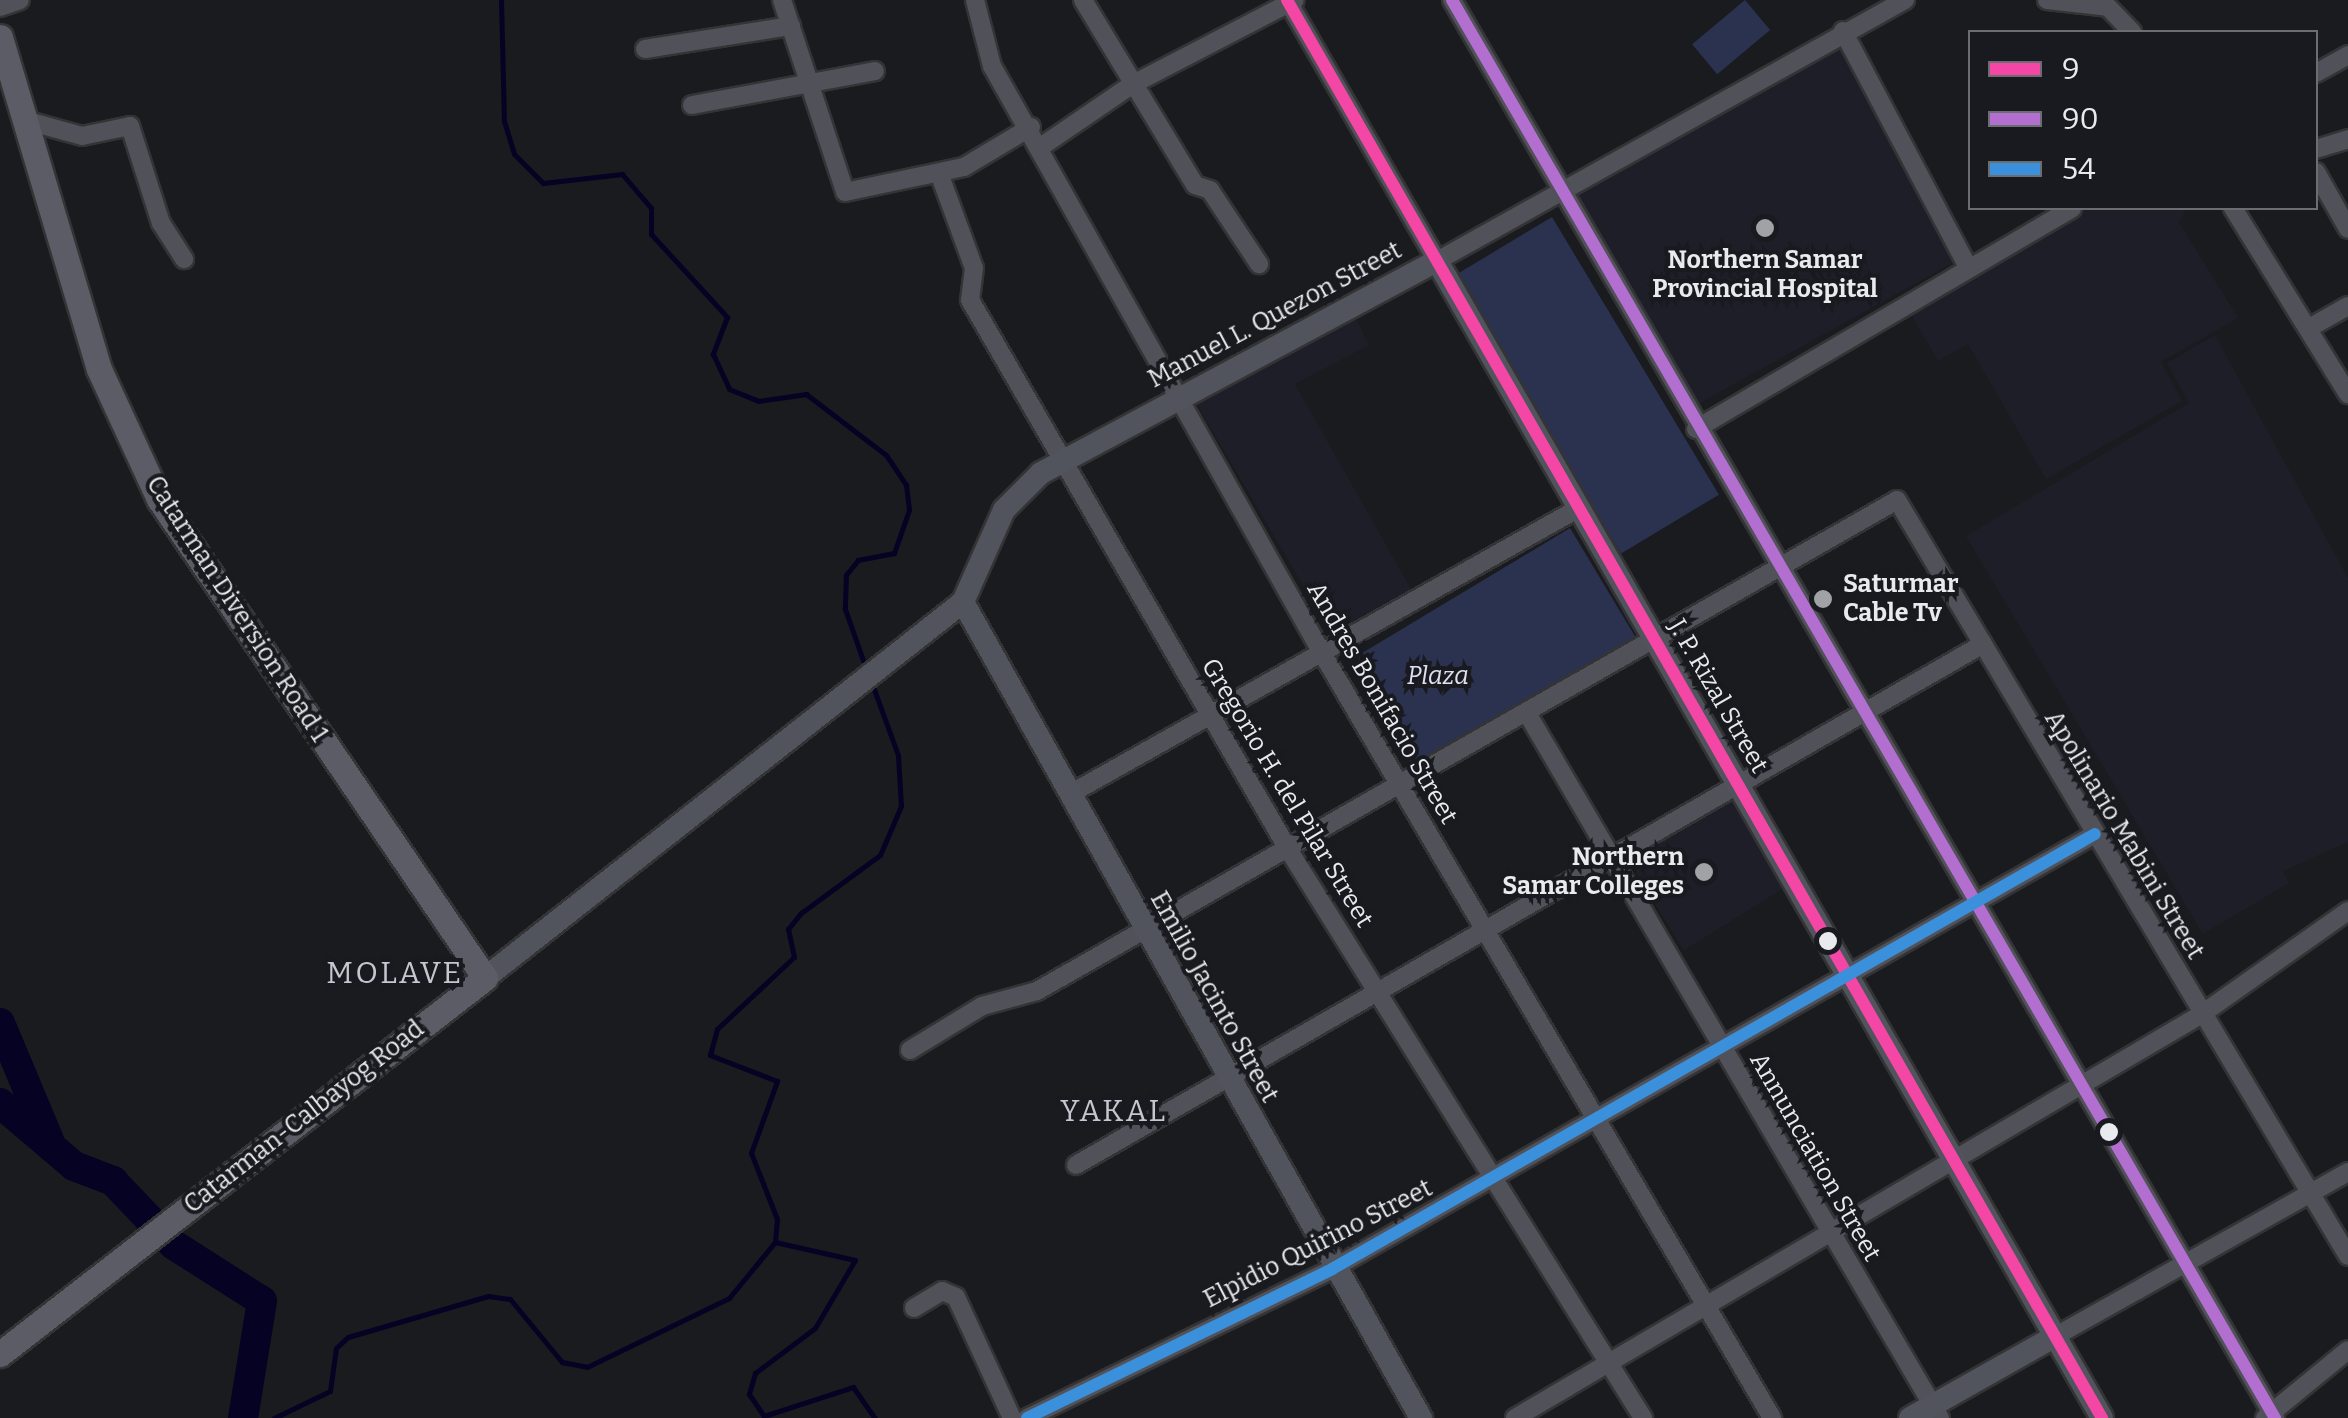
<!DOCTYPE html>
<style>
body{margin:0}
#map{position:relative;width:2348px;height:1418px;overflow:hidden;background:#1a1b1e;font-family:Bitter,serif}
div>[style]{position:absolute}
[style*='--x']{left:calc(var(--x)*1px);top:calc(var(--y)*1px);width:calc(var(--w)*1px);rotate:calc(var(--a)*1deg)}
.built>*{inset:0;background:#1d1e28;transform-origin:0 0}
.green>*{inset:0;background:#2b324f;transform-origin:0 0}
.stream>*{height:5px;margin:-2.5px;padding:0 2.5px;transform-origin:2.5px;border-radius:2.5px;background:#050223}
.river>*{height:30px;margin:-15px;padding:0 15px;transform-origin:15px;border-radius:15px;background:#050223}
.roads{filter:drop-shadow(2px 0 #343436) drop-shadow(-2px 0 #343436) drop-shadow(0 2px #343436) drop-shadow(0 -2px #343436)}
.street>*{height:18px;margin:-9px;padding:0 9px;transform-origin:9px;border-radius:9px;background:#505159}
.secondary>*{height:22px;margin:-11px;padding:0 11px;transform-origin:11px;border-radius:11px;background:#51545c}
.primary>*{height:25px;margin:-12.5px;padding:0 12.5px;transform-origin:12.5px;border-radius:12.5px;background:#5b5c65}
.bus-1>*{height:12px;margin:-6px;padding:0 6px;transform-origin:6px;border-radius:6px;background:#f346a5}
.bus-2>*{height:12px;margin:-6px;padding:0 6px;transform-origin:6px;border-radius:6px;background:#b36fd0}
.bus-3>*{height:12px;margin:-6px;padding:0 6px;transform-origin:6px;border-radius:6px;background:#3a90db}
.dots>*{width:28px;height:28px;translate:-50% -50%;box-sizing:border-box;border:5px solid #191a1f;border-radius:50%}
span{translate:-50% -50%;white-space:nowrap;text-align:center;line-height:1.15;-webkit-text-stroke:8px #191a1f;paint-order:stroke}
.poi-label{font-size:25px;color:#e9eaed;font-weight:700}
.left{translate:0 -50%;text-align:left}
.right{translate:-100% -50%;text-align:right}
.street-label{font-size:25px;color:#e9eaed}
.park-label{font-size:25px;color:#dce0f0;font-style:italic}
.quarter-label{font-size:30px;color:#c5c7ce;letter-spacing:2.5px}
.legend{position:absolute;left:1968px;top:30px;width:350px;height:180px;box-sizing:border-box;background:#191a1f;border:2px solid #6c6d71;margin:0;padding:12px 18px;list-style:none;font-size:30px;color:#e9eaed}
.legend li{display:flex;align-items:center;gap:20px;height:50px}
.legend b{width:50px;border:2px solid #6c6d71}
</style>
<div id="map">
<div class="built">
<i style="left:1839px;top:39px;width:251px;height:312px;rotate:61deg"></i>
<i style="clip-path:polygon(2076px 208px,2187px 208px,2179px 222px,2238px 318px,2161px 362px,2182px 401px,2046px 479px,1968px 344px,1938px 361px,1906px 306px)"></i>
<i style="clip-path:polygon(1355px 317px,1369px 345px,1295px 384px,1411px 589px,1331px 633px,1197px 405px)"></i>
<i style="clip-path:polygon(2215px 335px,2348px 578px,2348px 842px,2283px 871px,2289px 883px,2203px 934px,1966px 536px,2189px 403px,2167px 363px)"></i>
<i style="left:1727px;top:795px;width:109px;height:119px;rotate:58deg"></i>
</div>
<div class="green">
<i style="left:1745px;top:0;width:39px;height:69px;rotate:50deg"></i>
<i style="left:1552px;top:217px;width:324px;height:114px;rotate:59deg"></i>
<i style="left:1570px;top:528px;width:130px;height:258px;rotate:59deg"></i>
</div>
<div class="stream">
<i style="--x:501;--y:0;--w:121;--a:88.6"></i>
<i style="--x:504;--y:121;--w:34;--a:73"></i>
<i style="--x:514;--y:154;--w:41;--a:45"></i>
<i style="--x:543;--y:183;--w:80;--a:-6.5"></i>
<i style="--x:622;--y:174;--w:45;--a:49.5"></i>
<i style="--x:651;--y:208;--w:26;--a:90"></i>
<i style="--x:651;--y:234;--w:113;--a:47.5"></i>
<i style="--x:727;--y:317;--w:40;--a:111"></i>
<i style="--x:713;--y:354;--w:38;--a:65"></i>
<i style="--x:729;--y:389;--w:31;--a:22"></i>
<i style="--x:758;--y:401;--w:49;--a:-8.3"></i>
<i style="--x:806;--y:394;--w:101;--a:37.3"></i>
<i style="--x:886;--y:455;--w:36;--a:56"></i>
<i style="--x:906;--y:485;--w:25;--a:83"></i>
<i style="--x:909;--y:510;--w:46;--a:109.2"></i>
<i style="--x:894;--y:553;--w:37;--a:169"></i>
<i style="--x:858;--y:560;--w:19;--a:129"></i>
<i style="--x:846;--y:575;--w:34;--a:92"></i>
<i style="--x:845;--y:609;--w:64;--a:70.7"></i>
<i style="--x:775;--y:1242;--w:82;--a:12.7"></i>
<i style="--x:855;--y:1260;--w:79;--a:120.5"></i>
<i style="--x:815;--y:1328;--w:75;--a:143.1"></i>
<i style="--x:755;--y:1373;--w:22;--a:106"></i>
<i style="--x:749;--y:1394;--w:27;--a:56"></i>
<i style="--x:764;--y:1416;--w:94;--a:-18"></i>
<i style="--x:853;--y:1387;--w:38;--a:55"></i>
<i style="--x:274;--y:1418;--w:62;--a:-25.7"></i>
<i style="--x:330;--y:1391;--w:43;--a:-82.1"></i>
<i style="--x:336;--y:1348;--w:16;--a:-43"></i>
<i style="--x:348;--y:1337;--w:146;--a:-16.3"></i>
<i style="--x:488;--y:1296;--w:22;--a:8"></i>
<i style="--x:510;--y:1299;--w:82;--a:50.5"></i>
<i style="--x:562;--y:1362;--w:25;--a:11"></i>
<i style="--x:587;--y:1367;--w:158;--a:-25.9"></i>
<i style="--x:729;--y:1298;--w:72;--a:-50.6"></i>
<i style="--x:775;--y:1242;--w:23;--a:-85"></i>
<i style="--x:777;--y:1219;--w:71;--a:-111.5"></i>
<i style="--x:751;--y:1153;--w:77;--a:-70.1"></i>
<i style="--x:777;--y:1081;--w:72;--a:-158.8"></i>
<i style="--x:710;--y:1055;--w:27;--a:-75"></i>
<i style="--x:717;--y:1029;--w:105;--a:-43.1"></i>
<i style="--x:794;--y:957;--w:29;--a:-102"></i>
<i style="--x:788;--y:929;--w:21;--a:-51"></i>
<i style="--x:801;--y:913;--w:98;--a:-36.3"></i>
<i style="--x:880;--y:855;--w:53;--a:-66.8"></i>
<i style="--x:901;--y:806;--w:51;--a:-93.4"></i>
<i style="--x:898;--y:755;--w:76;--a:-110.1"></i>
</div>
<div class="river">
<i style="--x:0;--y:1023;--w:127;--a:67.3"></i>
<i style="--x:0;--y:1103;--w:97;--a:40.4"></i>
<i style="--x:74;--y:1166;--w:42;--a:21"></i>
<i style="--x:113;--y:1181;--w:88;--a:46.4"></i>
<i style="--x:174;--y:1245;--w:104;--a:32.5"></i>
<i style="--x:262;--y:1301;--w:119;--a:99.2"></i>
</div>
<div class="roads">
<div class="street">
<i style="--x:782;--y:0;--w:202;--a:71.8"></i>
<i style="--x:845;--y:192;--w:122;--a:-11.9"></i>
<i style="--x:964;--y:167;--w:78;--a:-30.8"></i>
<i style="--x:975;--y:0;--w:68;--a:75.6"></i>
<i style="--x:992;--y:66;--w:673;--a:60.66"></i>
<i style="--x:1322;--y:653;--w:888;--a:59.53"></i>
<i style="--x:1083;--y:0;--w:216;--a:58.8"></i>
<i style="--x:1195;--y:185;--w:16;--a:18"></i>
<i style="--x:1210;--y:190;--w:89;--a:56.5"></i>
<i style="--x:1287;--y:0;--w:301;--a:60.1"></i>
<i style="--x:1437;--y:261;--w:536;--a:-29.15"></i>
<i style="--x:1452;--y:0;--w:1640;--a:59.87"></i>
<i style="--x:2047;--y:0;--w:61;--a:6.5"></i>
<i style="--x:2108;--y:7;--w:35;--a:46"></i>
<i style="--x:0;--y:7;--w:21;--a:-19"></i>
<i style="--x:1843;--y:31;--w:267;--a:62.1"></i>
<i style="--x:645;--y:49;--w:148;--a:-9"></i>
<i style="--x:2316;--y:73;--w:37;--a:-29"></i>
<i style="--x:692;--y:105;--w:186;--a:-10.5"></i>
<i style="--x:24;--y:120;--w:60;--a:15.4"></i>
<i style="--x:82;--y:136;--w:49;--a:-11.8"></i>
<i style="--x:130;--y:126;--w:102;--a:72.3"></i>
<i style="--x:161;--y:223;--w:43;--a:57.4"></i>
<i style="--x:1042;--y:146;--w:110;--a:-34.3"></i>
<i style="--x:1133;--y:84;--w:182;--a:-27.4"></i>
<i style="--x:2316;--y:149;--w:34;--a:-17"></i>
<i style="--x:2316;--y:172;--w:65;--a:60.7"></i>
<i style="--x:939;--y:173;--w:101;--a:69.8"></i>
<i style="--x:974;--y:268;--w:32;--a:97"></i>
<i style="--x:970;--y:300;--w:634;--a:59.92"></i>
<i style="--x:1288;--y:849;--w:671;--a:58.04"></i>
<i style="--x:2233;--y:208;--w:219;--a:58.3"></i>
<i style="--x:2309;--y:328;--w:45;--a:-29.4"></i>
<i style="--x:1696;--y:429;--w:436;--a:-30.4"></i>
<i style="--x:1527;--y:713;--w:817;--a:59.64"></i>
<i style="--x:1070;--y:794;--w:584;--a:-29.33"></i>
<i style="--x:910;--y:1050;--w:84;--a:-31.4"></i>
<i style="--x:982;--y:1006;--w:57;--a:-15.3"></i>
<i style="--x:1037;--y:991;--w:990;--a:-29.72"></i>
<i style="--x:1897;--y:500;--w:880;--a:59.18"></i>
<i style="--x:1076;--y:1165;--w:1046;--a:-29.87"></i>
<i style="--x:914;--y:1308;--w:33;--a:-31"></i>
<i style="--x:942;--y:1291;--w:15;--a:23"></i>
<i style="--x:956;--y:1297;--w:133;--a:65.2"></i>
<i style="--x:2054;--y:1337;--w:337;--a:-29.3"></i>
<i style="--x:1027;--y:1418;--w:339;--a:-26"></i>
<i style="--x:1332;--y:1269;--w:878;--a:-29.69"></i>
<i style="--x:1515;--y:1418;--w:797;--a:-30.46"></i>
<i style="--x:2202;--y:1014;--w:179;--a:-35.2"></i>
<i style="--x:2265;--y:1418;--w:107;--a:-39.3"></i>
</div>
<div class="secondary">
<i style="--x:963;--y:602;--w:936;--a:60.7"></i>
<i style="--x:485;--y:978;--w:608;--a:-38.19"></i>
<i style="--x:963;--y:602;--w:101;--a:-66"></i>
<i style="--x:1004;--y:510;--w:52;--a:-45"></i>
<i style="--x:1041;--y:473;--w:449;--a:-28.2"></i>
<i style="--x:1437;--y:261;--w:1334;--a:60.11"></i>
<i style="--x:1910;--y:1418;--w:165;--a:-29.4"></i>
</div>
<div class="primary">
<i style="--x:0;--y:37;--w:346;--a:73.4"></i>
<i style="--x:99;--y:369;--w:143;--a:65.2"></i>
<i style="--x:159;--y:499;--w:579;--a:55.76"></i>
<i style="--x:485;--y:978;--w:614;--a:142.22"></i>
</div>
</div>
<div class="bus-1">
<i style="--x:1287;--y:0;--w:1636;--a:60.11"></i>
</div>
<div class="bus-2">
<i style="--x:1452;--y:0;--w:1640;--a:59.87"></i>
</div>
<div class="bus-3">
<i style="--x:1027;--y:1418;--w:339;--a:-26"></i>
<i style="--x:1332;--y:1269;--w:878;--a:-29.69"></i>
</div>
<div class="dots">
<i style="left:1765px;top:228px;background:#a1a2a5"></i>
<i style="left:1823px;top:599px;background:#a1a2a5"></i>
<i style="left:1704px;top:872px;background:#a1a2a5"></i>
<i style="left:1828px;top:941px;background:#e9eaed"></i>
<i style="left:2109px;top:1132px;background:#e9eaed"></i>
</div>
<div class="poi-label">
<span style="left:1765px;top:275px">Northern Samar<br>Provincial Hospital</span>
<span class="left" style="left:1843px;top:599px">Saturmar<br>Cable Tv</span>
<span class="right" style="left:1684px;top:872px">Northern<br>Samar Colleges</span>
</div>
<div class="street-label">
<span style="left:1275px;top:315px;rotate:-28deg">Manuel L. Quezon Street</span>
<span style="left:237px;top:609px;rotate:57deg">Catarman Diversion Road 1</span>
<span style="left:1718px;top:696px;rotate:60deg">J. P. Rizal Street</span>
<span style="left:1382px;top:703px;rotate:60deg">Andres Bonifacio Street</span>
<span style="left:1287px;top:793px;rotate:59deg">Gregorio H. del Pilar Street</span>
<span style="left:2124px;top:835px;rotate:59deg">Apolinario Mabini Street</span>
<span style="left:1214px;top:997px;rotate:61deg">Emilio Jacinto Street</span>
<span style="left:304px;top:1117px;rotate:-38deg">Catarman-Calbayog Road</span>
<span style="left:1815px;top:1157px;rotate:60deg">Annunciation Street</span>
<span style="left:1318px;top:1244px;rotate:-27deg">Elpidio Quirino Street</span>
</div>
<div class="park-label">
<span style="left:1438px;top:676px">Plaza</span>
</div>
<div class="quarter-label">
<span style="left:395px;top:973px">MOLAVE</span>
<span style="left:1114px;top:1111px">YAKAL</span>
</div>
<ul class="legend">
<li><b style="height:12px;background:#f346a5"></b>9</li>
<li><b style="height:12px;background:#b36fd0"></b>90</li>
<li><b style="height:12px;background:#3a90db"></b>54</li>
</ul>
</div>
